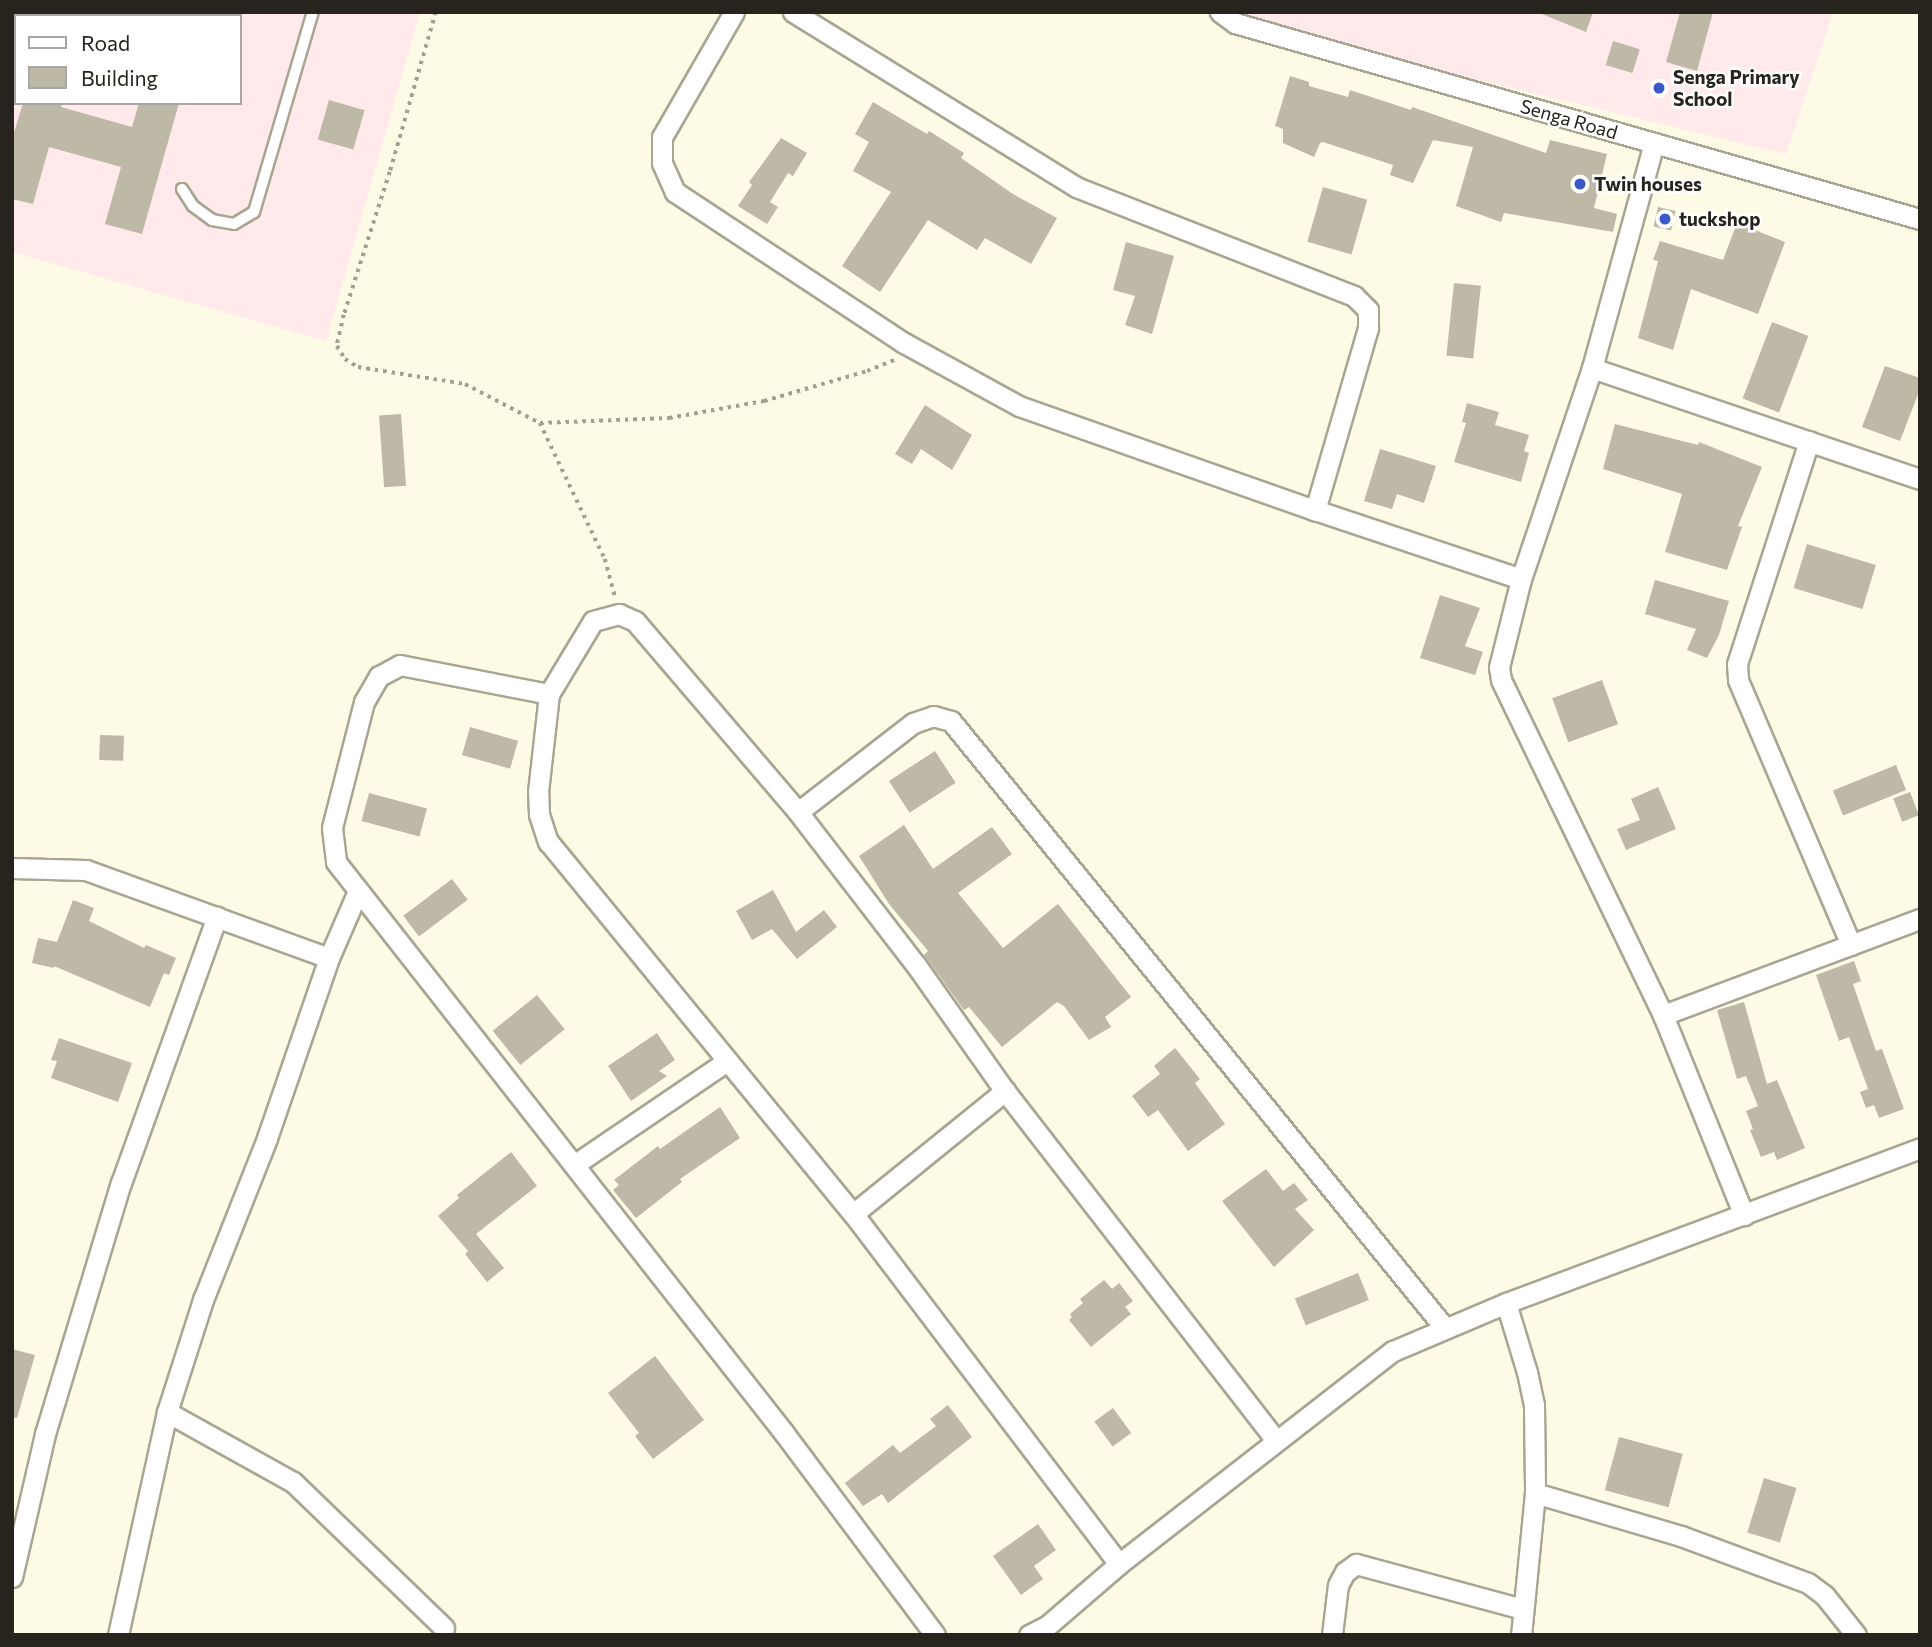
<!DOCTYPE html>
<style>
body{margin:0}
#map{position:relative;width:1932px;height:1647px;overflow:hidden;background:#fdfae5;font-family:Commissioner,sans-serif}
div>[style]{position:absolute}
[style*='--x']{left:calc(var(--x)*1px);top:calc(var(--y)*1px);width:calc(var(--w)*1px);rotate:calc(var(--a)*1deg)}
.education>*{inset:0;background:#ffe9ea}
.building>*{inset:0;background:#bdb9a6;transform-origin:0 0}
.path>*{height:3.5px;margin-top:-1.75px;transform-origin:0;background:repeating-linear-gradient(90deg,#a29f90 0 3.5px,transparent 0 8.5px)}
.roads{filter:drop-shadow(2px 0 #a8a592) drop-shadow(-2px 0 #a8a592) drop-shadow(0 2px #a8a592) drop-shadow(0 -2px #a8a592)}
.lane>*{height:10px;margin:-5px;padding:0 5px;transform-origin:5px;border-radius:5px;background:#fff}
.street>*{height:19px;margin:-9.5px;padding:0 9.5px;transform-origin:9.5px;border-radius:9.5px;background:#fff}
.dots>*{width:19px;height:19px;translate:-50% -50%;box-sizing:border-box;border:4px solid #fff;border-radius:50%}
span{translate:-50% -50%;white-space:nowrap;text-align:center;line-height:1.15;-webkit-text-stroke:5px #fff;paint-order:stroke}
.poi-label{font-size:19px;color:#26241d;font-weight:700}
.left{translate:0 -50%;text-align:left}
.street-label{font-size:19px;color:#26241d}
.frame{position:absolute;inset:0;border:14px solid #26241d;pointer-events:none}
.legend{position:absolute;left:14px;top:14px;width:228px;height:91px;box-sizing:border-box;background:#fff;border:2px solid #a8a7a5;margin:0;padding:9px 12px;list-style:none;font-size:21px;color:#26241d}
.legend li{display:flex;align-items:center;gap:14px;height:35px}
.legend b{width:35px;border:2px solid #a8a7a5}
</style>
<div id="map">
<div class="education">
<i style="clip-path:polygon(evenodd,12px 12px,420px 12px,326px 341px,12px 252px,12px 12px,16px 16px,240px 16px,240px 103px,16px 103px,16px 16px)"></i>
<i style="clip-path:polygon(1229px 12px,1833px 12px,1786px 154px,1233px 21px)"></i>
</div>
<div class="building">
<i style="clip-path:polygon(1537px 12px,1593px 12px,1586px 32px)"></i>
<i style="clip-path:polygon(1680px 12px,1713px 12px,1697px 71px,1666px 62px)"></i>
<i style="left:1613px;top:41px;width:28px;height:25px;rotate:17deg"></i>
<i style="clip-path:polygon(1290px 76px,1309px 82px,1309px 86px,1348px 97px,1350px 90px,1411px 110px,1412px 107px,1546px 153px,1550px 140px,1607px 154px,1594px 208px,1617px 214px,1613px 232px,1504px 213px,1501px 222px,1456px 206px,1473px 147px,1433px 140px,1413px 183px,1390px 175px,1393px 165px,1323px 142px,1320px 143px,1314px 157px,1283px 143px,1283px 129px,1275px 126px)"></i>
<i style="left:329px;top:100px;width:37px;height:41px;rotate:16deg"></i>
<i style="clip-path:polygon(873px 102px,927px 134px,929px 131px,964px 153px,961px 158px,1013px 194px,1057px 218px,1031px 264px,985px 238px,977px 250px,928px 220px,880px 292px,842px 266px,891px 192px,853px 171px,869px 142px,855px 134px)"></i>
<i style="clip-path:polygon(23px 103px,62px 103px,61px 107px,132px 127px,139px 103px,179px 103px,142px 234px,105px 224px,121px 167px,49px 147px,33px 204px,12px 199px,12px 139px)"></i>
<i style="clip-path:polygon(781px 138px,807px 153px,793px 176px,788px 173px,770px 202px,778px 207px,767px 224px,738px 206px,752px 185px,749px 182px)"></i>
<i style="left:1323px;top:187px;width:46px;height:57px;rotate:16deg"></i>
<i style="left:1658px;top:207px;width:18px;height:20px;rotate:13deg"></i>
<i style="clip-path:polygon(1737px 223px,1785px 242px,1758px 314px,1691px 289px,1673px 350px,1638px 338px,1658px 261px,1653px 260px,1660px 241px,1723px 260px)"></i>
<i style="clip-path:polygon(1126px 242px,1174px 256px,1152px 334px,1125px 325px,1135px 296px,1113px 290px)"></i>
<i style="left:1454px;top:283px;width:27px;height:73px;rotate:6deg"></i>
<i style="left:1772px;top:322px;width:39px;height:82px;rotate:21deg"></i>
<i style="clip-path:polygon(1885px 366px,1920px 378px,1920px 389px,1900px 441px,1862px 427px)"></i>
<i style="clip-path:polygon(1467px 403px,1499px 412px,1495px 425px,1529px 435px,1524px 451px,1529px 453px,1521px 482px,1454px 462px,1466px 423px,1462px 422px)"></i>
<i style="clip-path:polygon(925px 405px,972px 435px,952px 470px,921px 449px,912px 464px,895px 454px)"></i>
<i style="left:401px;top:414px;width:72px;height:22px;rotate:86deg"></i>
<i style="clip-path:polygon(1615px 424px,1698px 445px,1699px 442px,1762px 467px,1738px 526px,1742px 527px,1727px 570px,1665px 552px,1682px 494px,1603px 469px)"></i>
<i style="clip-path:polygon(1380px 449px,1436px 466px,1424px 503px,1397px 494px,1392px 509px,1364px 501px)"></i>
<i style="left:1807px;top:544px;width:72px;height:46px;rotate:17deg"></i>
<i style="clip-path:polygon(1655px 580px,1729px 601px,1719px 635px,1707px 658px,1687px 650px,1696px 629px,1645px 614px)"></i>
<i style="clip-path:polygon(1440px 595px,1480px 608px,1465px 646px,1483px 652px,1475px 675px,1420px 658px)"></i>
<i style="left:1602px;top:680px;width:47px;height:53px;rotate:70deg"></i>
<i style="left:470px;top:727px;width:50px;height:29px;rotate:16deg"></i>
<i style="left:100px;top:735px;width:24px;height:25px;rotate:2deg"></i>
<i style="left:935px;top:751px;width:38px;height:55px;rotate:57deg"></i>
<i style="left:1896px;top:765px;width:27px;height:68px;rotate:68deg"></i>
<i style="clip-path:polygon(1658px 787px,1676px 829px,1626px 850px,1617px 829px,1640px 820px,1631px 799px)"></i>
<i style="left:1910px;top:792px;width:25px;height:18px;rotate:69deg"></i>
<i style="left:369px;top:793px;width:60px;height:29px;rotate:15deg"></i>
<i style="clip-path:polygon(904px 825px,933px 869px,992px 827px,1012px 854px,958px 893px,1003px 948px,1058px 904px,1131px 997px,1105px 1017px,1111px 1027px,1089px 1040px,1064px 1006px,1057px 1002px,1002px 1047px,969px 1007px,964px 1010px,924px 955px,928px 951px,889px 904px,859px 856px)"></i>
<i style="left:452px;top:879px;width:26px;height:61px;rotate:53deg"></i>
<i style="clip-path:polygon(773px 890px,796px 932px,824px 910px,837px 927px,797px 959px,772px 929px,752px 940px,736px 911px)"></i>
<i style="clip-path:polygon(73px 900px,94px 908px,89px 921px,144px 948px,146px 945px,176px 958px,169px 975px,164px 973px,150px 1007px,54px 966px,54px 968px,32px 963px,38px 938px,57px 942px)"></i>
<i style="clip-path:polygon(1854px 961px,1861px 981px,1853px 984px,1876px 1051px,1882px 1049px,1904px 1109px,1879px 1118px,1874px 1105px,1866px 1108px,1860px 1092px,1868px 1089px,1849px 1037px,1839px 1041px,1816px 975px)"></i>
<i style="left:537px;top:995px;width:44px;height:57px;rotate:51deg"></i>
<i style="clip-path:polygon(1744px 1002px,1767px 1084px,1777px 1080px,1805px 1148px,1777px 1160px,1774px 1152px,1761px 1157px,1750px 1130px,1753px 1129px,1746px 1111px,1758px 1106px,1746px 1076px,1737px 1079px,1717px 1010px)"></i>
<i style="clip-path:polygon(657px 1033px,675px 1060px,659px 1071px,667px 1076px,631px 1101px,608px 1066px)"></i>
<i style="clip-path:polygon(59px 1038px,132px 1063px,118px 1102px,51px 1078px,57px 1061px,51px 1060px)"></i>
<i style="clip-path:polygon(1175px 1048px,1200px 1079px,1195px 1083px,1225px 1124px,1188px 1151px,1158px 1110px,1148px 1117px,1132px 1096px,1160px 1074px,1154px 1066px)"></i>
<i style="clip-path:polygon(720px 1107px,740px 1138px,680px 1179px,682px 1182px,636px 1218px,613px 1190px,619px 1185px,614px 1180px,658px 1146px,660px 1149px)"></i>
<i style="clip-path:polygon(511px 1152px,537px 1186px,476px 1234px,504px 1268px,487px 1282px,465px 1254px,468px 1251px,438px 1216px,459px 1198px,457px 1195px)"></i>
<i style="clip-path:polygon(1266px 1169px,1283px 1191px,1294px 1183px,1308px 1200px,1295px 1209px,1314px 1230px,1274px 1267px,1222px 1201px)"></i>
<i style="left:1358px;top:1273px;width:29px;height:68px;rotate:68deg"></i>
<i style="clip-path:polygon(1104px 1280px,1112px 1289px,1119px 1283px,1133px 1301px,1125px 1307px,1131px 1314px,1091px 1347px,1069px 1320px,1072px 1317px,1070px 1314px,1083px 1303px,1080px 1299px)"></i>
<i style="clip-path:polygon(12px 1349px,35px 1355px,17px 1418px,12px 1417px)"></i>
<i style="clip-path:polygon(655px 1356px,704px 1420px,653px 1459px,635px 1436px,639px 1433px,608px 1393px)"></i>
<i style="clip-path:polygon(948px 1405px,972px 1437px,888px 1503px,882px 1494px,863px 1506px,845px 1483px,893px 1445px,900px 1453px,936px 1426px,930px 1419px)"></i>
<i style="left:1113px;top:1408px;width:31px;height:23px;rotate:54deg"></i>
<i style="left:1619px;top:1437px;width:66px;height:55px;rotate:15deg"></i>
<i style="left:1764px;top:1478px;width:34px;height:57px;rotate:17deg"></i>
<i style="clip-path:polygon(1038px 1524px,1056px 1550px,1034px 1566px,1043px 1579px,1021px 1595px,993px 1556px)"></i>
</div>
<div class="path">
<i style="--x:436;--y:12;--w:166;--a:106"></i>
<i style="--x:390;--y:172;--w:150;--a:107.8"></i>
<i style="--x:344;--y:315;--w:32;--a:103"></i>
<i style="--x:337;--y:346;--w:15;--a:58"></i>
<i style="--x:345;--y:359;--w:15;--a:32"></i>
<i style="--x:358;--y:367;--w:108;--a:9"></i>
<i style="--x:465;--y:384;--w:85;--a:27.5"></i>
<i style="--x:540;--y:423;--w:129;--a:-2.2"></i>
<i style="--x:669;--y:418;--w:97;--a:-10.1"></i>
<i style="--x:764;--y:401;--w:107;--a:-16.2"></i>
<i style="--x:867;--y:371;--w:31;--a:-22"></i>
<i style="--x:540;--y:423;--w:151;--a:64.5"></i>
<i style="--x:605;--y:559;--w:39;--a:75"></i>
</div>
<div class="roads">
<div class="lane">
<i style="--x:182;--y:189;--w:20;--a:57"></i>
<i style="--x:193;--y:206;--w:24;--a:36"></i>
<i style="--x:212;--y:220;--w:22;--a:10"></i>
<i style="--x:234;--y:224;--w:23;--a:-31"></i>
<i style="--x:254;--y:212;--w:209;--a:-73.6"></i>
</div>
<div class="street">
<i style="--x:734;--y:12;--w:144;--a:119.9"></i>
<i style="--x:662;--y:137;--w:26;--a:90"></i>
<i style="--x:662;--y:163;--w:32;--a:66"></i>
<i style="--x:675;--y:192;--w:274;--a:33.4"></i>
<i style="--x:904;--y:343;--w:131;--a:28.7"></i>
<i style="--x:1019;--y:406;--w:314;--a:19.4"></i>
<i style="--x:1315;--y:510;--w:217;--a:18.5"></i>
<i style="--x:793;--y:12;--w:333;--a:31.7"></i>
<i style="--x:1076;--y:187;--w:299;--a:21.4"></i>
<i style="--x:1354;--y:296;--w:20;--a:45"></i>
<i style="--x:1368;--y:310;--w:18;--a:90"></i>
<i style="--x:1368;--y:328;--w:190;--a:106.2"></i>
<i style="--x:1220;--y:12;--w:19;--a:36"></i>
<i style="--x:1235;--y:23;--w:712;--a:15.97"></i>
<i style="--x:1654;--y:143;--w:233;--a:105.4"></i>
<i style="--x:1592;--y:368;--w:223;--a:108.6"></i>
<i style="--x:1521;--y:579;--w:91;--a:104"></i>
<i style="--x:1499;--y:667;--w:13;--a:81"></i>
<i style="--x:1501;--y:680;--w:372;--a:64.2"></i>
<i style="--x:1663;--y:1015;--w:216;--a:68"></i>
<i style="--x:1592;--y:368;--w:346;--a:18.7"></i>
<i style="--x:1809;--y:441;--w:234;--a:107.9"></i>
<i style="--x:1737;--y:664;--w:16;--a:86"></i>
<i style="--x:1738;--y:680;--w:288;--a:66.9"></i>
<i style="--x:549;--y:694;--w:152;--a:-169"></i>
<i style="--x:400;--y:665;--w:24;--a:152"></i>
<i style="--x:379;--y:676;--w:30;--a:120"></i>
<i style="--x:364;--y:702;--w:130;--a:104.3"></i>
<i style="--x:332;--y:828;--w:34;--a:83"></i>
<i style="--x:336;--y:862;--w:726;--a:51.88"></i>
<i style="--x:784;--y:1433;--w:252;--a:53.2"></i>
<i style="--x:798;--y:812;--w:145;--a:-37.7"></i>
<i style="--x:913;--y:723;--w:21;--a:-19"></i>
<i style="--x:933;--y:716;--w:19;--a:16"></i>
<i style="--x:951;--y:721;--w:781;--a:50.87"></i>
<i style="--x:12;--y:868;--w:74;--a:1.5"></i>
<i style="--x:86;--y:870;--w:258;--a:19.9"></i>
<i style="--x:1663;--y:1015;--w:274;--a:-20.5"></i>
<i style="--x:574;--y:1165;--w:185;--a:-34.2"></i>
<i style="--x:853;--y:1214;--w:196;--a:-39"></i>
<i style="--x:1506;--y:1303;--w:72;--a:73.1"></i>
<i style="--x:1527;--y:1372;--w:34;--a:78"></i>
<i style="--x:1534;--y:1405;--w:88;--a:89.3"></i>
<i style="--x:1535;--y:1493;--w:143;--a:95.6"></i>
<i style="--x:167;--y:1412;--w:144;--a:29.1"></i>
<i style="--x:293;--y:1482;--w:210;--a:44"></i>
<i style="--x:1535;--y:1493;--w:152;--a:16.4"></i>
<i style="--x:1681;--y:1536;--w:135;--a:20.3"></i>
<i style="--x:1808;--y:1583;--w:21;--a:37"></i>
<i style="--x:1825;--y:1596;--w:50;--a:51.5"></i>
<i style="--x:1119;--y:1564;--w:440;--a:-127.2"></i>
<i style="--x:853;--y:1214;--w:481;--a:-129.3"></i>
<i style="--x:548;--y:842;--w:28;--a:-108"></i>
<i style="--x:539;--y:815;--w:23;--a:-92"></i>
<i style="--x:538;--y:792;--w:99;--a:-83.6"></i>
<i style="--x:549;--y:694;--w:85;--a:-58.9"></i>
<i style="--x:593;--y:621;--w:27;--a:-15"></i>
<i style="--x:619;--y:614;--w:17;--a:24"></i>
<i style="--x:635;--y:621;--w:251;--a:49.5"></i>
<i style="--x:798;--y:812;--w:193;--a:52.4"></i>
<i style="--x:916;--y:965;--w:154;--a:54.8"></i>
<i style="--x:1005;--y:1091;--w:442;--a:52.2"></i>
<i style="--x:12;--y:1577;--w:147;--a:-77"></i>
<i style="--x:45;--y:1434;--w:262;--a:-73.2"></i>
<i style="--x:121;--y:1183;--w:283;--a:-70.2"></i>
<i style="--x:118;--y:1635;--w:228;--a:-77.6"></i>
<i style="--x:167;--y:1412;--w:118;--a:-72.2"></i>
<i style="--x:203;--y:1300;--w:174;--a:-68.4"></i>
<i style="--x:267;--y:1138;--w:190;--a:-71"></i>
<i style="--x:329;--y:958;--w:73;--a:-66.6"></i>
<i style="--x:1029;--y:1635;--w:20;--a:-27"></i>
<i style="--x:1047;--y:1626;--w:95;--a:-40.7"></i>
<i style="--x:1119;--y:1564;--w:347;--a:-37.9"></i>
<i style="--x:1393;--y:1351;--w:123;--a:-23"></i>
<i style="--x:1506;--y:1303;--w:442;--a:-20.5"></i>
<i style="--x:1332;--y:1635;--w:50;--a:-83.2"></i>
<i style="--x:1338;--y:1585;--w:15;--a:-62"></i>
<i style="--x:1345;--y:1572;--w:14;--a:-36"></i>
<i style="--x:1356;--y:1564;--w:173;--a:15.1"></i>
</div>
</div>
<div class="dots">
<i style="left:1659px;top:88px;background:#3b58ca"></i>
<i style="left:1580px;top:184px;background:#3b58ca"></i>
<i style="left:1665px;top:219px;background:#3b58ca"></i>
</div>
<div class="poi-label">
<span class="left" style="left:1673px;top:88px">Senga Primary<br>School</span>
<span class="left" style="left:1594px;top:184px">Twin houses</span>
<span class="left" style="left:1679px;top:219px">tuckshop</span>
</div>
<div class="street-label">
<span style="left:1569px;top:119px;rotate:16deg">Senga Road</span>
</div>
<div class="frame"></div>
<ul class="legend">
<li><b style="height:9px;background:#fff"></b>Road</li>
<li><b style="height:19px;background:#bdb9a6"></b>Building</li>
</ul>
</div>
